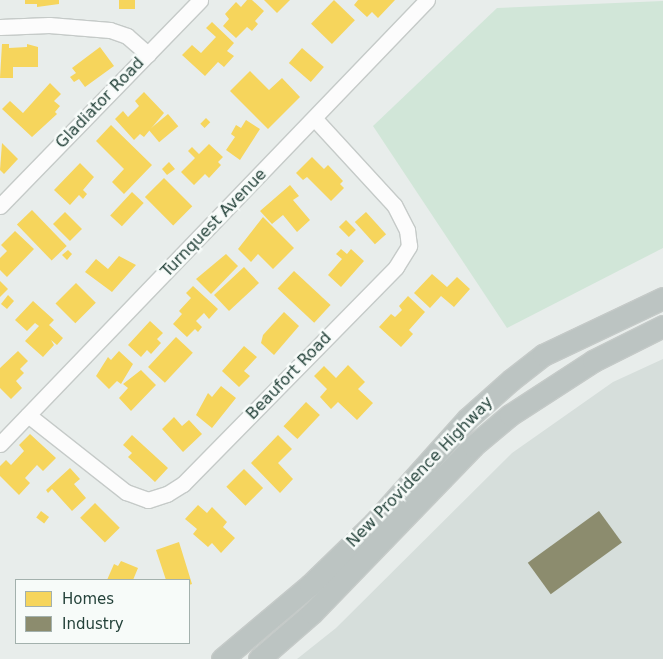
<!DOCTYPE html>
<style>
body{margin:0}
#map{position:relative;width:663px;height:659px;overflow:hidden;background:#e8edeb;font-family:"DejaVu Sans",sans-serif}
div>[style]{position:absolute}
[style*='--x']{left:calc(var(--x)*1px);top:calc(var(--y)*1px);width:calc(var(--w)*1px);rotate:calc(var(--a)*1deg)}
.built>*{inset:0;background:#d6dedb}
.green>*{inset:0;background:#d1e6d8}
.homes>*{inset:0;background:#f6d55c;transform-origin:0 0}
.industry>*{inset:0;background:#8c8c6e;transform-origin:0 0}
.roads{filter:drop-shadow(1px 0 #c5cac8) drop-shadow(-1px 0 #c5cac8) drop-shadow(0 1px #c5cac8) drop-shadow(0 -1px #c5cac8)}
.minor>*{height:15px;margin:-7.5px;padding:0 7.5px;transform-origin:7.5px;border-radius:7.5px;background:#fcfcfc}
.highway>*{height:21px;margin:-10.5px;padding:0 10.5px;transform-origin:10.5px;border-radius:10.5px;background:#bcc4c2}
span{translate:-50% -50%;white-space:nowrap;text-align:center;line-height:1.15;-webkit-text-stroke:5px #f7fbf9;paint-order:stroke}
.street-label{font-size:16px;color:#24423a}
.legend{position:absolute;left:15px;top:579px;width:175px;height:65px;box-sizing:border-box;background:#f7fbf9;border:1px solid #a3b1ad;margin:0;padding:6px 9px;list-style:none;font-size:15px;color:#24423a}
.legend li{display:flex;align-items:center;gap:10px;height:25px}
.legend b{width:25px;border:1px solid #a3b1ad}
</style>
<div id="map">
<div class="built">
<i style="clip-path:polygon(663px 359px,663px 659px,297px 659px,336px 628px,512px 453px,613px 382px)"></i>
</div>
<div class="green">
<i style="clip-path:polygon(663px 1px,663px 248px,507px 328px,373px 126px,497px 8px)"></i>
</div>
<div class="homes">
<i style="clip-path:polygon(25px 0,59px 0,59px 4px,37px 7px,37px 4px,25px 4px)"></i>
<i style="left:119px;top:0;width:16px;height:9px"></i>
<i style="clip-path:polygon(247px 0,252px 0,264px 11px,255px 21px,258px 24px,252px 31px,247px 27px,236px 38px,223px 26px,229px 19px,225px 14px,236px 2px,241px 7px)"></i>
<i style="clip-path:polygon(264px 0,290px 0,277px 13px)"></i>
<i style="left:334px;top:0;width:29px;height:33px;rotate:44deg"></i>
<i style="clip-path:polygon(358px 0,395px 0,378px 18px,372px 12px,367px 17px,354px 5px)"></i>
<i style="clip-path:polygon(212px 22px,234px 43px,227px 51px,234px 56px,224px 67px,218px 62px,205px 76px,182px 55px,192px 45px,201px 53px,216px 37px,206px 28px)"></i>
<i style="clip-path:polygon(2px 44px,9px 44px,9px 48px,27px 47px,27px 44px,38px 47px,38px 67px,13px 67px,13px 78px,0 78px)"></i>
<i style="clip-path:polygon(100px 47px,114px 66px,85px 87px,79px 79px,74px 82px,70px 77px,76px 73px,72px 68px)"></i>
<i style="left:302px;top:48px;width:29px;height:20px;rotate:41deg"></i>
<i style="clip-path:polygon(250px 71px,269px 90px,282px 78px,300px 97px,268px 129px,230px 91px)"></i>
<i style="clip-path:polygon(50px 83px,61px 94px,54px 101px,60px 106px,55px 112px,57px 114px,32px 137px,2px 109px,10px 101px,23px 113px)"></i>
<i style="clip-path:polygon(144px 92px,164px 113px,144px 137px,140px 134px,134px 140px,115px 119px,123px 111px,128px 117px,139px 106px,135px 101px)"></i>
<i style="left:168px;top:114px;width:16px;height:25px;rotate:50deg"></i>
<i style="left:206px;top:118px;width:6px;height:8px;rotate:45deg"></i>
<i style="clip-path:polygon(246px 120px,260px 129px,240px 160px,226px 150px,235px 137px,231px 134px,236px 125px,241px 128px)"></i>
<i style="clip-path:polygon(111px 125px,152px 165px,124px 194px,112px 182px,124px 169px,96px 141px)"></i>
<i style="clip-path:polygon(2px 143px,18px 159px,4px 174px,0 170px)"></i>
<i style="clip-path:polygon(209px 144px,223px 157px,218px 162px,221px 165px,209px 178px,205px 174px,194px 185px,181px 172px,195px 158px,188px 151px,192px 147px,199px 154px)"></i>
<i style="clip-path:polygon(312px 157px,324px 169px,328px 165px,343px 181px,340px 184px,344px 188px,331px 201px,307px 177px,303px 180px,296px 173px)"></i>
<i style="clip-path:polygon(169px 162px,175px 169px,167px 175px,162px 169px)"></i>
<i style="clip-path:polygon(80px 163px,94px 177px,83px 190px,87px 194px,83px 199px,79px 195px,70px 205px,54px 190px)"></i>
<i style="left:164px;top:178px;width:40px;height:27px;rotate:45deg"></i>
<i style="clip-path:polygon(290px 185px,299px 196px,293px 200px,310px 220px,297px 232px,283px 215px,272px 224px,260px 211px)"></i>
<i style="left:132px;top:192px;width:16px;height:32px;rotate:43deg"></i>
<i style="left:32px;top:210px;width:50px;height:21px;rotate:46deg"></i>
<i style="left:65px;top:212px;width:24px;height:17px;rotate:45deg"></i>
<i style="left:366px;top:212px;width:30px;height:15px;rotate:48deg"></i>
<i style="clip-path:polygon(263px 217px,294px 248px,273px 269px,258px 254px,251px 262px,238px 249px)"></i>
<i style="left:346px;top:220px;width:14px;height:10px;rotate:45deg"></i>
<i style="clip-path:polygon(15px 231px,34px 249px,7px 277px,0 270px,0 258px,7px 251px,1px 245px)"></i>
<i style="clip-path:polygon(341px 249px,347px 254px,351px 249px,364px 261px,341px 287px,328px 275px,342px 259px,336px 254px)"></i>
<i style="clip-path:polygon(68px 250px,72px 254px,67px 260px,62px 255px)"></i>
<i style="clip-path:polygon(226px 254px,238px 266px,211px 294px,196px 279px)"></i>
<i style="clip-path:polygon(119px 256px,136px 265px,112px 292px,85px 272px,96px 259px,108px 269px)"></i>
<i style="left:244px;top:267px;width:22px;height:41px;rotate:47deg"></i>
<i style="left:294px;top:271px;width:50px;height:24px;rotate:43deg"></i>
<i style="clip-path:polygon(432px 274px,447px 287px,457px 277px,470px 289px,454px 307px,441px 296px,430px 308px,414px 293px)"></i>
<i style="clip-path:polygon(0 281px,8px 289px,0 297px)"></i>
<i style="left:76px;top:283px;width:28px;height:29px;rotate:45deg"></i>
<i style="clip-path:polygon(193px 286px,218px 309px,209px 319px,204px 313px,196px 321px,202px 327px,198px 332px,195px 329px,187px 337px,173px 324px,182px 314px,179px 311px,191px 298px,186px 293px)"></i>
<i style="clip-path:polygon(8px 295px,14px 301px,7px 309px,1px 304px)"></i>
<i style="clip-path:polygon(408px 296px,425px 312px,409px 330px,413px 334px,401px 347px,379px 327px,391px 314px,395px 317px,402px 310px,399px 306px)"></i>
<i style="clip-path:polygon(33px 301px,54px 320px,49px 325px,63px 338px,57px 345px,51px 340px,54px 345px,43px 357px,25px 341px,39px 326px,35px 323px,27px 331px,15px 320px)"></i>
<i style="clip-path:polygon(284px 312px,299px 326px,274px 355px,261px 343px,263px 335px)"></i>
<i style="clip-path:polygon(150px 321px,163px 333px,157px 339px,161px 343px,151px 354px,147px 350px,141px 357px,128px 345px)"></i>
<i style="left:176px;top:337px;width:23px;height:41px;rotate:43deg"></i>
<i style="clip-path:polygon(244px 346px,257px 357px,244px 371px,250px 376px,239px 387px,222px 371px)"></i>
<i style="clip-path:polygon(18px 351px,28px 361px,20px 369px,24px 373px,16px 381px,22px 388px,11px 399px,0 388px,0 368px)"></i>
<i style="clip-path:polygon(119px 351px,133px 364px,121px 384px,117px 381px,109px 389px,96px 376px,108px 357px,111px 360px)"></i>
<i style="clip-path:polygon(348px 365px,365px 382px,358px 389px,373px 403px,357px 420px,338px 402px,331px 409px,320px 397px,327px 389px,314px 376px,324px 366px,336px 378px)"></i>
<i style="clip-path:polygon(141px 370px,156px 385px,131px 411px,119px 398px,128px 388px,123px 384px)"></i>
<i style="clip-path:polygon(221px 386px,236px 398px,212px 428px,196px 415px,208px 393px,212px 397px)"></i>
<i style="left:306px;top:402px;width:19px;height:33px;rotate:43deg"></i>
<i style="clip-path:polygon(174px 417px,182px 426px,189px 420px,202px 434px,183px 452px,162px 429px)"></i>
<i style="clip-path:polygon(30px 434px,56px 458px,43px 471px,37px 465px,25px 478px,30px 483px,19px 495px,0 476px,0 466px,6px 460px,11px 465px,24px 451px,19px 445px)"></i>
<i style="clip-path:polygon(132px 435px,168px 468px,155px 482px,128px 457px,132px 453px,123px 445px)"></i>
<i style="clip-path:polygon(278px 435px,292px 449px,278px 463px,293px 479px,280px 493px,251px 463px)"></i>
<i style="clip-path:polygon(70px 468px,80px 479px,74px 484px,86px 498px,72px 511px,52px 489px,48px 493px,46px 490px)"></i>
<i style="left:244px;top:469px;width:27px;height:25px;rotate:45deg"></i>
<i style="left:95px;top:503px;width:35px;height:21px;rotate:45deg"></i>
<i style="clip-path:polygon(198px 505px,207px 513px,212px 507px,227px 522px,223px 527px,235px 538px,221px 553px,212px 543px,208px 547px,193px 534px,197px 529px,185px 519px)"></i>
<i style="left:41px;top:511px;width:10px;height:8px;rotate:37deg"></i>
<i style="clip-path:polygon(179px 542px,192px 584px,189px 585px,189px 580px,166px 580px,156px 550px)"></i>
<i style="clip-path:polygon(121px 561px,138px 568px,133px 580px,107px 580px,114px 564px,118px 566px)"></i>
</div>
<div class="industry">
<i style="left:599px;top:511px;width:39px;height:88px;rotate:54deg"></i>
</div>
<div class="roads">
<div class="minor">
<i style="--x:0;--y:27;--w:49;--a:-2.3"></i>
<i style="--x:49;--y:25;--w:61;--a:4.7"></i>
<i style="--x:110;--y:30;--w:18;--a:19"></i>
<i style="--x:127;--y:36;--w:28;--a:41"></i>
<i style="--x:0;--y:206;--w:287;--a:-45.8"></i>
<i style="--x:28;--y:415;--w:125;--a:38.2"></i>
<i style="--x:126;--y:492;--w:23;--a:20"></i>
<i style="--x:148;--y:500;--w:20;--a:-18"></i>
<i style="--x:167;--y:494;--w:19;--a:-32"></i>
<i style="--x:183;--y:484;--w:304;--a:-45.5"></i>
<i style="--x:396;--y:267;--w:25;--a:-58"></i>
<i style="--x:409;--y:246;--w:16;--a:-97"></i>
<i style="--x:407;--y:230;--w:28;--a:-117"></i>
<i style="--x:394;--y:205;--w:117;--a:-132.6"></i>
<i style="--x:0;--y:444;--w:616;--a:-46.12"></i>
</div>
<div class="highway">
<i style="--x:222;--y:659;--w:115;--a:-40.1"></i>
<i style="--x:310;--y:585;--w:89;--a:-44.1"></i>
<i style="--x:374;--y:523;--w:140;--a:-48.2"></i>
<i style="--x:467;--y:419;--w:59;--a:-41.6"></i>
<i style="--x:511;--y:380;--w:41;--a:-38"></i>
<i style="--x:543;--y:355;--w:133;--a:-25.4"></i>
<i style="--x:259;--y:659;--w:70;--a:-41"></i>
<i style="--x:312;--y:613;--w:232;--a:-46"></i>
<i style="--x:473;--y:446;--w:48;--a:-40"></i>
<i style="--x:510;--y:415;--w:99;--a:-33"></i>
<i style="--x:593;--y:361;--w:78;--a:-26.6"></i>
</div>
</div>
<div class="street-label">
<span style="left:100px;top:103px;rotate:-46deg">Gladiator Road</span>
<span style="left:214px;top:223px;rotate:-46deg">Turnquest Avenue</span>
<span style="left:289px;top:376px;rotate:-46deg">Beaufort Road</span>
<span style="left:420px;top:472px;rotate:-46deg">New Providence Highway</span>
</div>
<ul class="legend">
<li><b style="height:14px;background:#f6d55c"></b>Homes</li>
<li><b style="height:14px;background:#8c8c6e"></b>Industry</li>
</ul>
</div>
